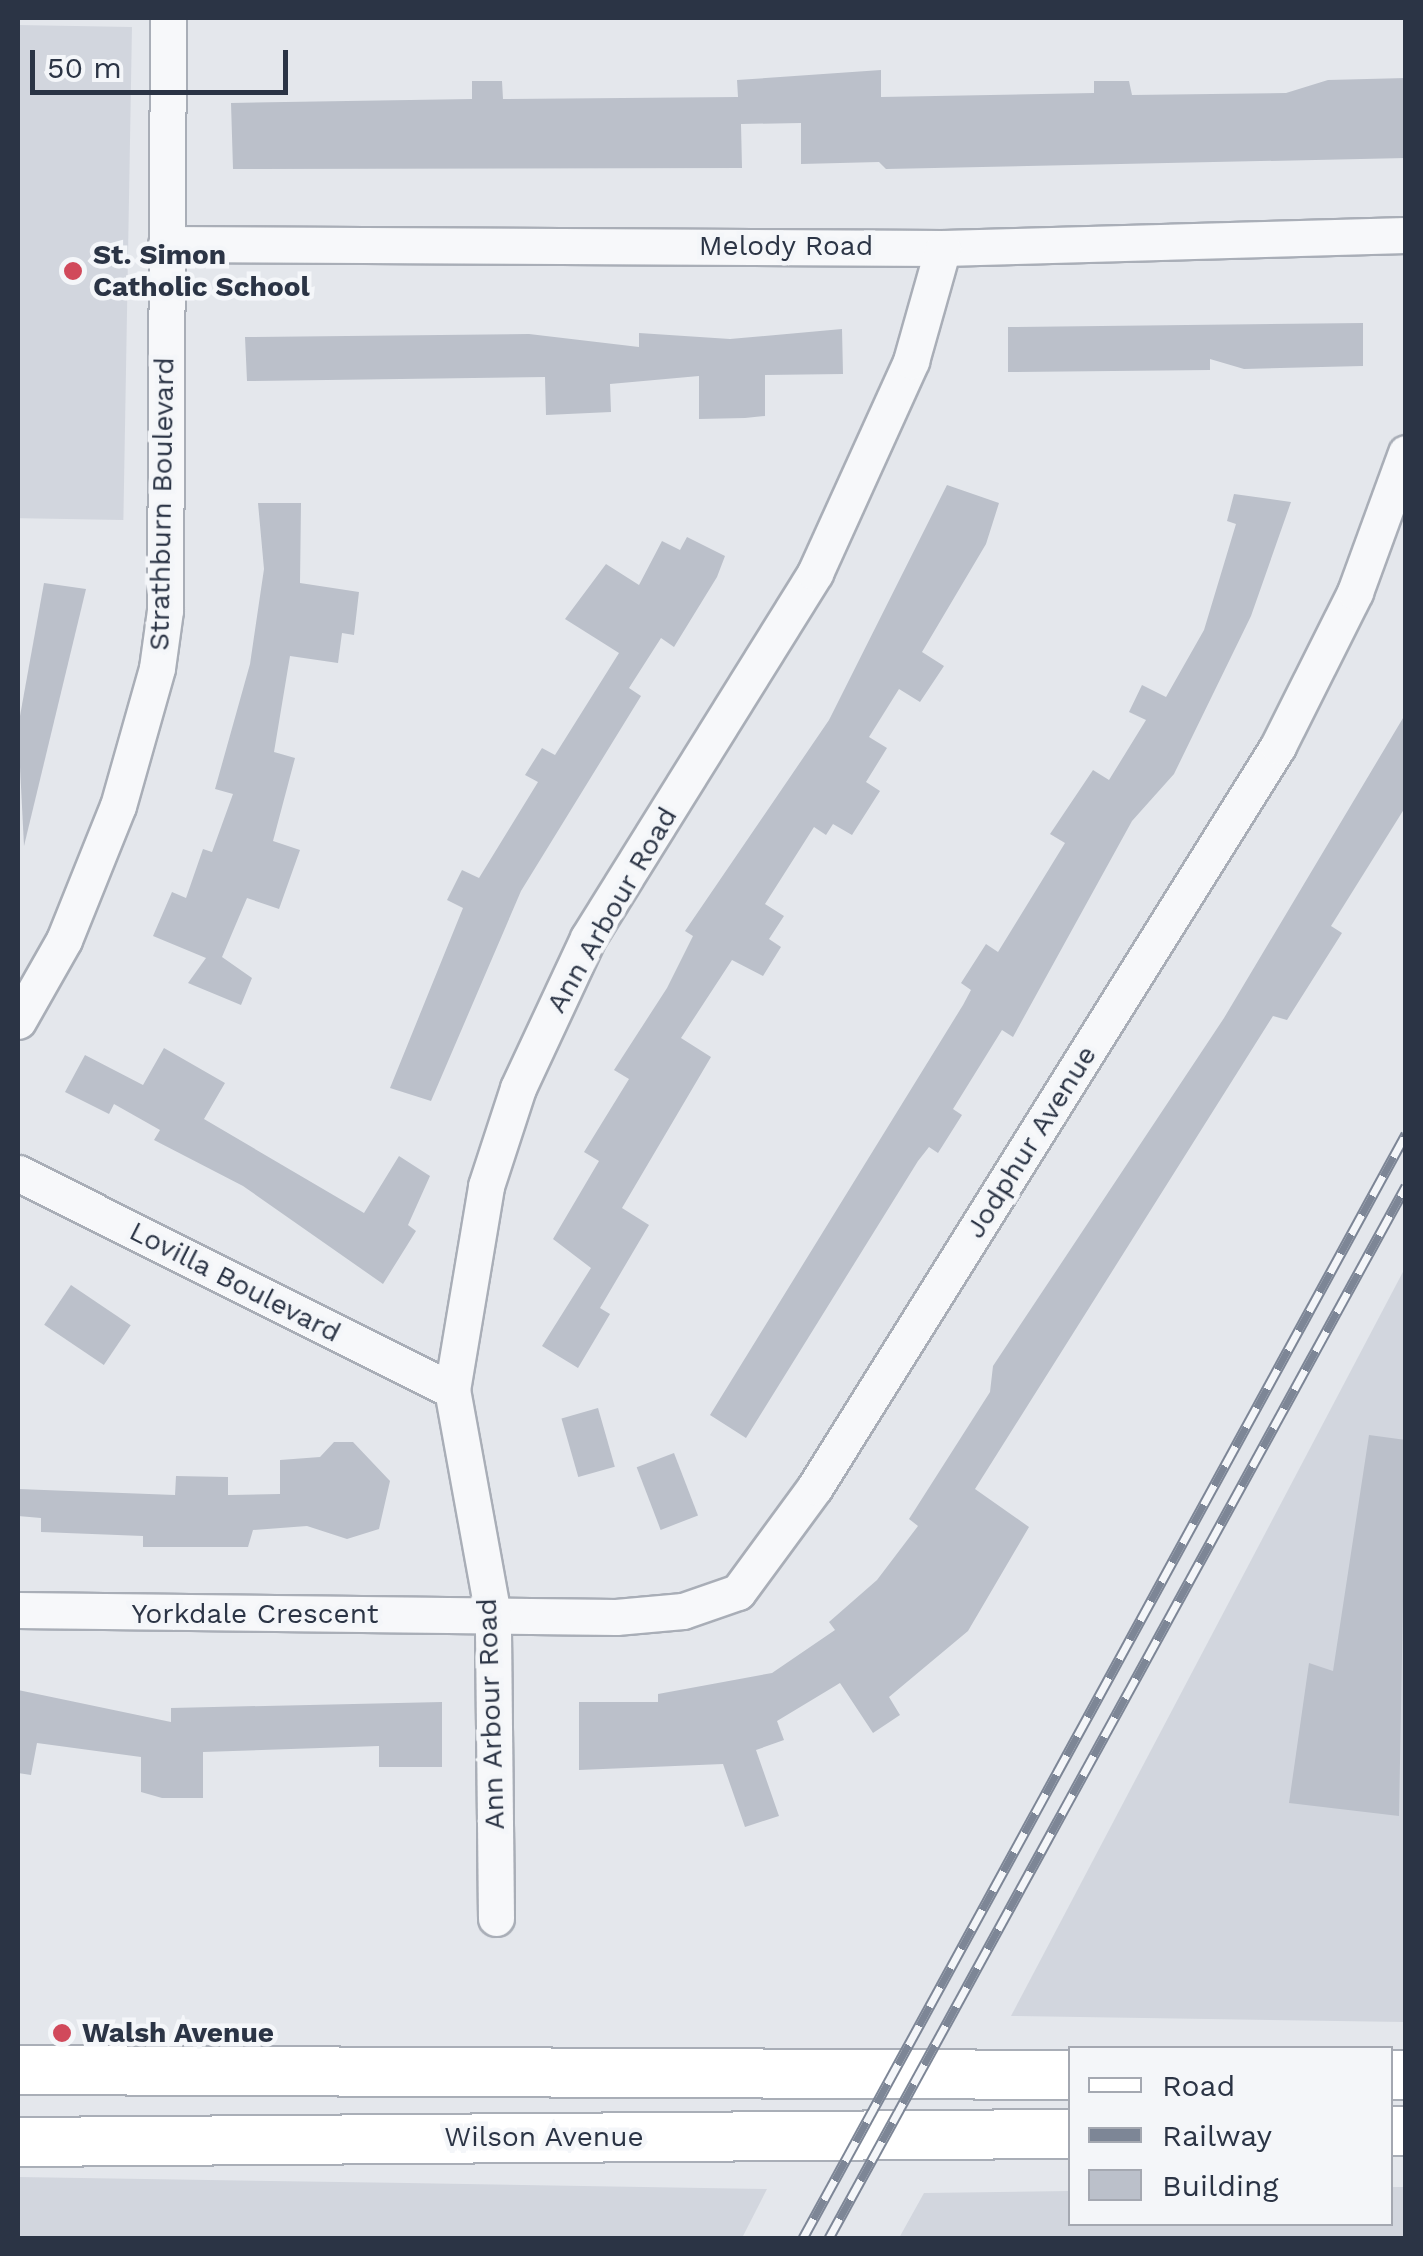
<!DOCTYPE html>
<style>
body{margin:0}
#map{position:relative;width:1423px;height:2256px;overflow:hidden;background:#e4e7ec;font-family:"Work Sans",sans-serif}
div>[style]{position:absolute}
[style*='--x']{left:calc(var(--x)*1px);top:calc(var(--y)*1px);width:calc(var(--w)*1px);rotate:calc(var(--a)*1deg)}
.built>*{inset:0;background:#d2d6de;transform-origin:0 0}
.building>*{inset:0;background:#bbc0ca;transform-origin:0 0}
.roads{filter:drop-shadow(2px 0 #a9aeb7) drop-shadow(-2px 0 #a9aeb7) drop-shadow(0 2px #a9aeb7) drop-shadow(0 -2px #a9aeb7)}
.minor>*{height:35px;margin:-17.5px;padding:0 17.5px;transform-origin:17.5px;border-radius:17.5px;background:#f7f8fa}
.secondary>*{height:48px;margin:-24px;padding:0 24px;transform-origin:24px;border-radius:24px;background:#fff}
.rail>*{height:11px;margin-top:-5.5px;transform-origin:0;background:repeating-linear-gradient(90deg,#f4f6f9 0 22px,#7d8696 0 44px);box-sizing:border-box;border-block:2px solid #7d8696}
.dots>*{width:28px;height:28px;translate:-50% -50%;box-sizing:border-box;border:5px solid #f4f6f9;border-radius:50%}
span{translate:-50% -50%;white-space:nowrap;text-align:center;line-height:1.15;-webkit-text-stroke:9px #f4f6f9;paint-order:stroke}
.street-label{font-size:28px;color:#2b3445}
.poi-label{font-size:28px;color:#2b3445;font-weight:700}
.left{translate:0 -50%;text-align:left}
.frame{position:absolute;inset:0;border:20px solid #2b3445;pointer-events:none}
.legend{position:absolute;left:1068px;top:2046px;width:325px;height:180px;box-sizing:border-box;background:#f4f6f9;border:2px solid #a4a8b1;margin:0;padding:12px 18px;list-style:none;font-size:30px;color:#2b3445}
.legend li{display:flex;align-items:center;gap:20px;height:50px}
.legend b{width:50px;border:2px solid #a4a8b1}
.scale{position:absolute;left:30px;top:50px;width:258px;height:45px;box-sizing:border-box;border:5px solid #2b3445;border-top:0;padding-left:12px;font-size:30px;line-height:35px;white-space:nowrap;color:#2b3445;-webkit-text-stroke:8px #f4f6f9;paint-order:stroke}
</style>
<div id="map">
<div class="built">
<i style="left:18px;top:25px;width:114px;height:493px;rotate:1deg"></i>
<i style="clip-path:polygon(1405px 1268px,1405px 2022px,1011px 2016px)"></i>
<i style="clip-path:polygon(18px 2177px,407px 2183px,767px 2189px,742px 2238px,18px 2238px)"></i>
<i style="clip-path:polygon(1391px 2187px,1405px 2187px,1405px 2238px,899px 2238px,924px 2193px,1070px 2191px,1070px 2224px,1390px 2224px)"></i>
</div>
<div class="building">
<i style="clip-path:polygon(881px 70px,881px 97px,1094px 93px,1094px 81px,1129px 81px,1132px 95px,1286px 93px,1328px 80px,1406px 78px,1406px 158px,886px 169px,879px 162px,801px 164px,801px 123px,741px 124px,742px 168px,233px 169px,231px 103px,472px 99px,472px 81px,502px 81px,503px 99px,738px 97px,737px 80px)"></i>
<i style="clip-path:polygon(1363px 323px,1363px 366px,1244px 369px,1210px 359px,1210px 370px,1008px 372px,1008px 327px)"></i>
<i style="clip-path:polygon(842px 329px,843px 374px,765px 375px,765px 416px,745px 418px,699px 419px,699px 376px,610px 384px,611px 412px,546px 415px,545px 377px,247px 381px,245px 337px,529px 334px,639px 347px,639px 333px,730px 339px)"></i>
<i style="clip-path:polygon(947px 485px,999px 503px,986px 544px,922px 652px,944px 666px,920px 702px,899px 689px,869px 737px,887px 748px,866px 782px,880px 791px,852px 835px,833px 824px,826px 835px,814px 827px,765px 904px,784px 916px,769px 939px,781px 947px,763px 976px,732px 960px,681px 1038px,711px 1057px,622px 1208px,649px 1225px,600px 1308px,610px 1314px,578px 1368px,542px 1346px,591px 1268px,553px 1239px,599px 1161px,584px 1152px,629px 1079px,614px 1070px,667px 988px,693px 936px,685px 931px,829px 720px)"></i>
<i style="clip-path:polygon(1234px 494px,1291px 502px,1251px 616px,1174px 774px,1132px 821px,1013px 1037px,1002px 1030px,953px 1109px,962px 1115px,938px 1153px,929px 1147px,918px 1161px,746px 1438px,710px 1415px,963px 1005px,971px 990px,961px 983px,986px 944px,998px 952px,1065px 843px,1050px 834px,1093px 770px,1109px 780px,1146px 720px,1129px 712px,1142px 685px,1166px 697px,1204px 630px,1236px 524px,1227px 521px)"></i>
<i style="clip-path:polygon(258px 503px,301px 503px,300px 583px,359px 592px,354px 635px,342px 633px,338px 663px,290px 656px,274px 752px,295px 758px,273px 841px,300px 850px,279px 909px,247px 898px,222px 957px,252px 978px,241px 1005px,188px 983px,206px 958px,153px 936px,172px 892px,186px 898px,203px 849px,212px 852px,233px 794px,215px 789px,250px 664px,264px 569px)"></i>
<i style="clip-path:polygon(687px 537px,725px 556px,717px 577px,674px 647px,661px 638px,629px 688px,641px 696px,521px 891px,431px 1101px,390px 1088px,463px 908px,447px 900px,462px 870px,479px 878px,538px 782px,525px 775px,542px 748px,555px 755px,619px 653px,565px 619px,606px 564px,639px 585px,662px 541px,680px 550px)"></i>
<i style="clip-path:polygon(44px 583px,86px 589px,24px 846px,18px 727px)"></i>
<i style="clip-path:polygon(1406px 713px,1406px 806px,1331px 926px,1342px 933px,1287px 1020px,1273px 1016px,975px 1489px,1029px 1527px,968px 1631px,889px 1697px,900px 1715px,873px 1733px,840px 1683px,777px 1721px,784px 1740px,756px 1750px,779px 1816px,745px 1827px,723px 1764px,579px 1770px,579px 1702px,658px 1702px,658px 1694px,772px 1673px,835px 1630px,829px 1622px,877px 1580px,918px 1526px,909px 1519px,990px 1392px,993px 1366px,1224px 1018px)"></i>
<i style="clip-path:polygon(164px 1048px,225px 1083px,204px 1119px,364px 1213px,399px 1156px,430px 1176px,408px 1225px,416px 1231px,383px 1284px,243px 1186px,154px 1140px,160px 1130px,114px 1104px,109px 1114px,65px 1092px,85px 1055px,143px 1085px)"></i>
<i style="left:71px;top:1285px;width:72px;height:48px;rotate:34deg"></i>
<i style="left:598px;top:1408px;width:61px;height:38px;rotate:74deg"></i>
<i style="clip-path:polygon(1369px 1435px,1406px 1440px,1399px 1816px,1289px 1803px,1309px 1663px,1333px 1671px)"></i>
<i style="clip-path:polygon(334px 1442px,353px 1442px,390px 1481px,379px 1529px,347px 1539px,307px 1526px,253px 1530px,248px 1547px,143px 1547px,143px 1536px,41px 1532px,41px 1518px,18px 1516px,18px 1489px,175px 1495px,176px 1476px,228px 1477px,228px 1495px,280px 1494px,280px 1460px,320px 1457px)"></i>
<i style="left:674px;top:1453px;width:67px;height:40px;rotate:69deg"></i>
<i style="clip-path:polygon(18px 1690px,171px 1722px,171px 1708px,442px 1702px,442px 1767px,379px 1767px,379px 1746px,203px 1752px,203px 1798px,162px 1798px,141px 1792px,141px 1757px,37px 1743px,31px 1775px,18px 1773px)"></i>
</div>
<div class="roads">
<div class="minor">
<i style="--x:166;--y:244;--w:777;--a:0.29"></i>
<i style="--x:943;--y:248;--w:463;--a:-1.6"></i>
<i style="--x:18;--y:1021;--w:93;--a:-60.4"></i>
<i style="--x:64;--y:940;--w:144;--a:-68.1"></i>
<i style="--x:118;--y:806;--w:143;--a:-74.2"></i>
<i style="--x:157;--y:668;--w:59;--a:-82.1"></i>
<i style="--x:165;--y:610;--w:592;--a:-89.71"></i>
<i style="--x:18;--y:1173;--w:485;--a:26.6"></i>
<i style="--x:18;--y:1610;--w:598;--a:0.67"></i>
<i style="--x:616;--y:1617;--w:67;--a:-5.1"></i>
<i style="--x:683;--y:1611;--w:58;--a:-19.1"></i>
<i style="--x:738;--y:1592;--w:130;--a:-53.7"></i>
<i style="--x:815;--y:1487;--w:874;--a:-58"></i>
<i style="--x:1278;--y:746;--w:172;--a:-63.4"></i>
<i style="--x:1355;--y:592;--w:148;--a:-69.9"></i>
<i style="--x:496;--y:1918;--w:303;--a:-90.6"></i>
<i style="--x:493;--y:1615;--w:229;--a:-100.3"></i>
<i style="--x:452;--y:1390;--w:207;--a:-80.5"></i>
<i style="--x:486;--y:1186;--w:103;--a:-71.9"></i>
<i style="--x:518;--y:1088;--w:166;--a:-65"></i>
<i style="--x:588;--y:938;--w:430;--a:-58.1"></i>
<i style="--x:815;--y:573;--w:233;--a:-65.6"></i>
<i style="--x:911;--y:361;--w:117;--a:-74.2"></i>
</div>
<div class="secondary">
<i style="--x:18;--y:2070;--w:1052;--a:0.27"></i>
<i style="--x:1390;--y:2075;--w:16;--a:0"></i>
<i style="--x:1390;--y:2131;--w:16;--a:0"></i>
<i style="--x:18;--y:2142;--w:1052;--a:-0.44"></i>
</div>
</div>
<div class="rail">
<i style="--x:803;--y:2238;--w:1258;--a:-61.36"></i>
<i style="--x:829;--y:2238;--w:1200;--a:-61.26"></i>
</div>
<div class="dots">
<i style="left:73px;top:271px;background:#d1495b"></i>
<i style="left:62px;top:2033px;background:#d1495b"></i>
</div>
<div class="street-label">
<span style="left:786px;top:246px">Melody Road</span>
<span style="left:162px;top:504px;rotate:-89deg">Strathburn Boulevard</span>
<span style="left:612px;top:910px;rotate:-60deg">Ann Arbour Road</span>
<span style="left:1031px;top:1142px;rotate:-58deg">Jodphur Avenue</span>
<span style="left:235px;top:1282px;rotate:27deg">Lovilla Boulevard</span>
<span style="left:255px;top:1614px">Yorkdale Crescent</span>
<span style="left:491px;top:1714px;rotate:-92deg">Ann Arbour Road</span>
<span style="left:544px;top:2137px">Wilson Avenue</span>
</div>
<div class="poi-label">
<span class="left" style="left:93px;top:271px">St. Simon<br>Catholic School</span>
<span class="left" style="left:82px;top:2033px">Walsh Avenue</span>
</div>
<div class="frame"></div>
<ul class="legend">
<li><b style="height:12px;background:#fff"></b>Road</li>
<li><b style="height:12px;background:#7d8696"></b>Railway</li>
<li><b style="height:28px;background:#bbc0ca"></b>Building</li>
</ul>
<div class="scale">50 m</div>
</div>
